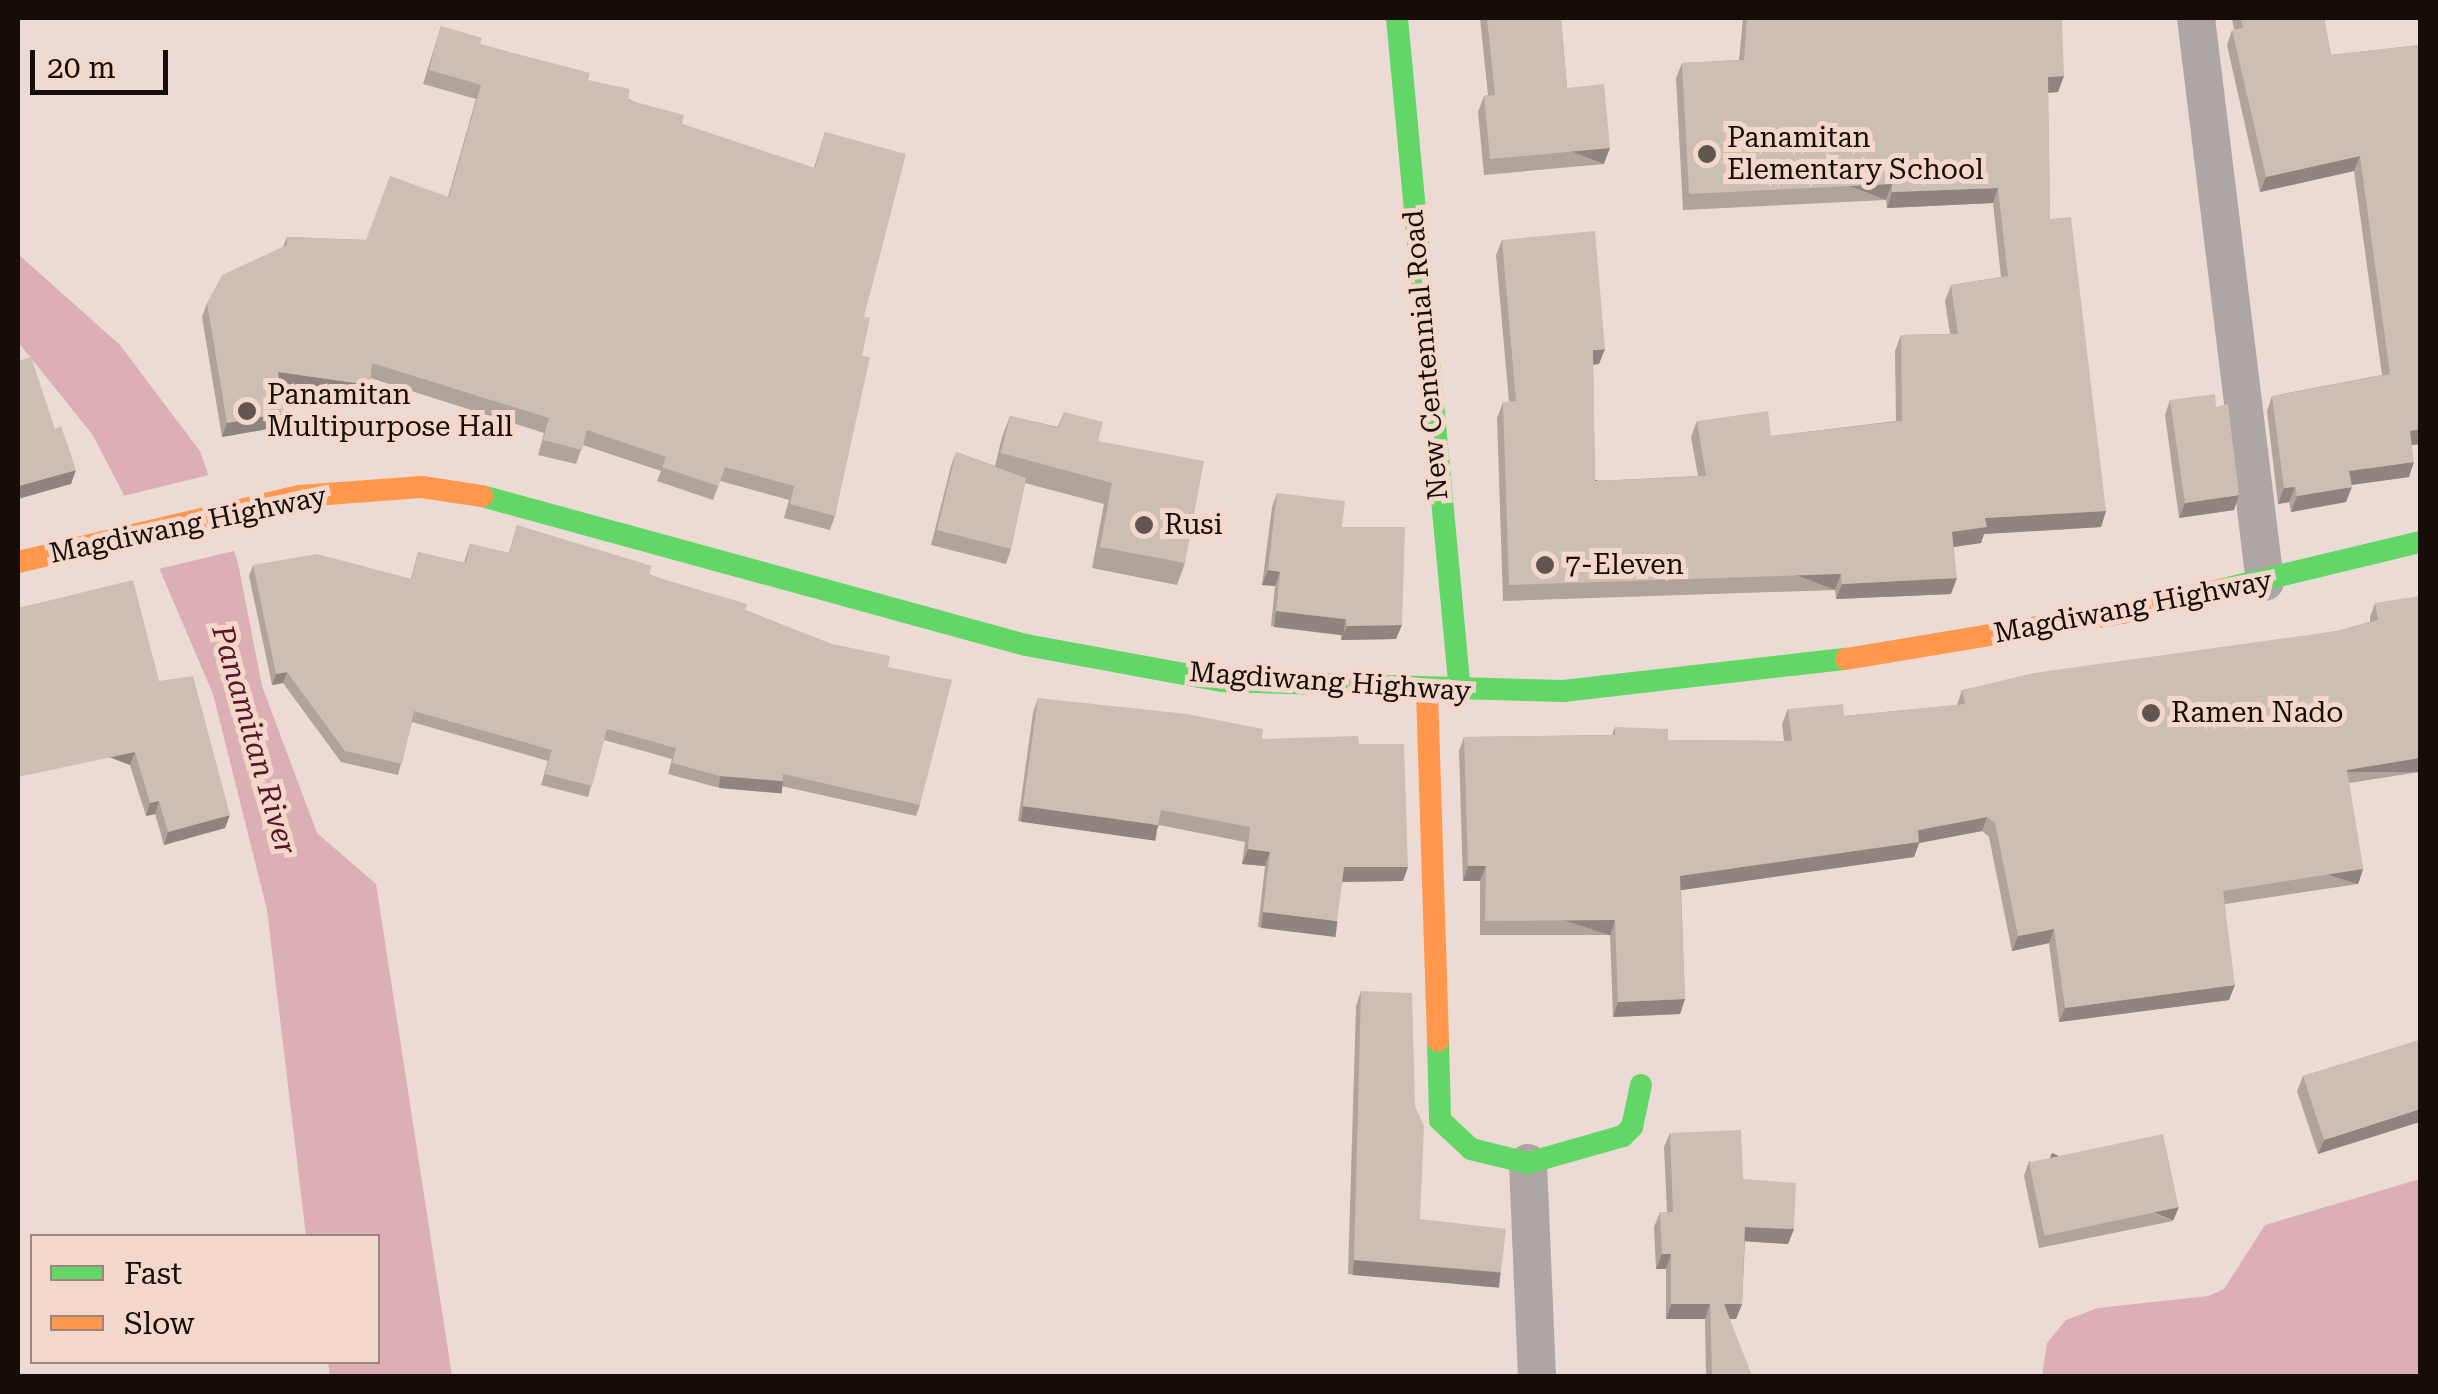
<!DOCTYPE html>
<style>
body{margin:0}
#map{position:relative;width:2438px;height:1394px;overflow:hidden;background:#ebdbd4;font-family:"Roboto Serif",serif}
div>[style]{position:absolute}
[style*='--x']{left:calc(var(--x)*1px);top:calc(var(--y)*1px);width:calc(var(--w)*1px);rotate:calc(var(--a)*1deg)}
.water>*{inset:0;background:#dcafb4}
.pier>*{inset:0;background:#ebdbd4}
.street>*{height:38px;margin:-19px;padding:0 19px;transform-origin:19px;border-radius:19px;background:#ada6a4}
.fast>*{height:22px;margin:-11px;padding:0 11px;transform-origin:11px;border-radius:11px;background:#63d668}
.slow>*{height:22px;margin:-11px;padding:0 11px;transform-origin:11px;border-radius:11px;background:#ff974d}
.wall>*{inset:0;background:#b0a39b}
.shaded-wall>*{inset:0;background:#90857e;transform-origin:0 0}
.building>*{inset:0;background:#cdbeb4;transform-origin:0 0}
.dots>*{width:28px;height:28px;translate:-50% -50%;box-sizing:border-box;border:5px solid #f4d7cb;border-radius:50%}
span{translate:-50% -50%;white-space:nowrap;text-align:center;line-height:1.15;-webkit-text-stroke:10px #f4d7cb;paint-order:stroke}
.poi-label{font-size:28px;color:#160d09}
.left{translate:0 -50%;text-align:left}
.street-label{font-size:28px;color:#160d09}
.water-label{font-size:30px;color:#581429;font-style:italic}
.frame{position:absolute;inset:0;border:20px solid #160d09;pointer-events:none}
.legend{position:absolute;left:30px;top:1234px;width:350px;height:130px;box-sizing:border-box;background:#f4d7cb;border:2px solid #9b867d;margin:0;padding:12px 18px;list-style:none;font-size:30px;color:#160d09}
.legend li{display:flex;align-items:center;gap:20px;height:50px}
.legend b{width:50px;border:2px solid #9b867d}
.scale{position:absolute;left:30px;top:50px;width:138px;height:45px;box-sizing:border-box;border:5px solid #160d09;border-top:0;padding-left:12px;font-size:30px;line-height:35px;white-space:nowrap;color:#160d09;-webkit-text-stroke:8px #f4d7cb;paint-order:stroke}
</style>
<div id="map">
<div class="water">
<i style="clip-path:polygon(18px 254px,120px 345px,200px 451px,238px 563px,262px 686px,317px 833px,376px 884px,452px 1376px,330px 1376px,328px 1362px,378px 1362px,378px 1236px,306px 1236px,267px 910px,213px 694px,145px 535px,92px 434px,18px 342px)"></i>
<i style="clip-path:polygon(2420px 1179px,2420px 1376px,2042px 1376px,2047px 1343px,2066px 1320px,2098px 1308px,2208px 1296px,2224px 1289px,2265px 1225px)"></i>
</div>
<div class="pier">
<i style="clip-path:polygon(213px 474px,238px 550px,154px 570px,119px 497px)"></i>
</div>
<div class="street">
<i style="--x:2196;--y:18;--w:568;--a:83.03"></i>
<i style="--x:1528;--y:1163;--w:213;--a:87.6"></i>
</div>
<div class="fast">
<i style="--x:1397;--y:18;--w:677;--a:84.66"></i>
<i style="--x:482;--y:496;--w:564;--a:15.32"></i>
<i style="--x:1026;--y:645;--w:200;--a:10.4"></i>
<i style="--x:1223;--y:681;--w:340;--a:1.7"></i>
<i style="--x:1563;--y:691;--w:285;--a:-6.5"></i>
<i style="--x:2224;--y:589;--w:202;--a:-13.5"></i>
<i style="--x:1438;--y:1041;--w:79;--a:88.5"></i>
<i style="--x:1440;--y:1120;--w:42;--a:43.1"></i>
<i style="--x:1471;--y:1149;--w:59;--a:13.8"></i>
<i style="--x:1528;--y:1163;--w:99;--a:-15.9"></i>
<i style="--x:1623;--y:1136;--w:13;--a:-45"></i>
<i style="--x:1632;--y:1127;--w:43;--a:-77.9"></i>
</div>
<div class="slow">
<i style="--x:18;--y:562;--w:290;--a:-13.2"></i>
<i style="--x:300;--y:496;--w:122;--a:-4.2"></i>
<i style="--x:422;--y:487;--w:61;--a:8.5"></i>
<i style="--x:1846;--y:659;--w:280;--a:-9.5"></i>
<i style="--x:2122;--y:613;--w:105;--a:-13.2"></i>
<i style="--x:1427;--y:691;--w:350;--a:88.2"></i>
</div>
<div class="wall">
<i style="clip-path:polygon(1480px 18px,1561px 18px,1567px 88px,1604px 164px,1484px 175px,1478px 112px,1484px 96px,1488px 95px)"></i>
<i style="clip-path:polygon(1743px 18px,2062px 18px,2058px 92px,2048px 93px,2050px 219px,2106px 511px,2101px 527px,1984px 534px,1981px 543px,1954px 547px,1951px 594px,1836px 599px,1835px 590px,1503px 601px,1497px 418px,1503px 402px,1509px 402px,1496px 255px,1502px 240px,1599px 364px,1593px 365px,1595px 481px,1698px 476px,1691px 437px,1697px 421px,1771px 436px,1896px 421px,1895px 351px,1901px 335px,1950px 334px,1945px 301px,1951px 285px,2001px 277px,1993px 203px,1887px 208px,1886px 200px,1683px 210px,1676px 78px,1682px 63px,1739px 60px)"></i>
<i style="clip-path:polygon(2232px 18px,2324px 18px,2331px 55px,2420px 45px,2420px 444px,2412px 445px,2409px 477px,2351px 485px,2346px 502px,2291px 512px,2289px 502px,2278px 504px,2267px 411px,2272px 396px,2382px 375px,2354px 171px,2260px 192px,2227px 45px,2232px 30px,2234px 30px)"></i>
<i style="clip-path:polygon(441px 26px,480px 44px,588px 80px,682px 124px,814px 168px,825px 132px,864px 317px,862px 356px,835px 516px,830px 530px,784px 518px,789px 500px,720px 481px,713px 500px,657px 481px,661px 471px,583px 445px,576px 464px,538px 455px,544px 433px,370px 378px,364px 399px,280px 388px,279px 427px,222px 437px,202px 317px,207px 303px,283px 247px,287px 237px,366px 240px,448px 197px,476px 99px,423px 84px)"></i>
<i style="clip-path:polygon(2170px 400px,2234px 510px,2179px 518px,2165px 415px)"></i>
<i style="clip-path:polygon(1064px 412px,1098px 441px,1185px 563px,1177px 585px,1092px 568px,1104px 504px,1025px 483px,1011px 549px,1006px 564px,931px 545px,951px 466px,956px 452px,995px 466px,1002px 437px,1010px 416px,1058px 427px)"></i>
<i style="clip-path:polygon(1277px 493px,1342px 527px,1396px 639px,1341px 640px,1341px 634px,1271px 626px,1275px 586px,1262px 585px,1272px 507px)"></i>
<i style="clip-path:polygon(517px 525px,745px 610px,888px 667px,920px 805px,916px 816px,781px 786px,779px 792px,716px 787px,668px 774px,672px 759px,604px 740px,588px 797px,541px 785px,548px 761px,412px 722px,398px 775px,341px 762px,283px 683px,272px 685px,249px 576px,253px 565px,411px 579px,418px 552px,464px 563px,470px 544px,509px 553px)"></i>
<i style="clip-path:polygon(2375px 603px,2420px 772px,2349px 783px,2363px 869px,2358px 884px,2225px 904px,2229px 1000px,2059px 1022px,2049px 943px,2012px 951px,1989px 837px,1982px 831px,1919px 843px,1914px 857px,1681px 890px,1685px 999px,1680px 1014px,1613px 1017px,1610px 935px,1480px 935px,1480px 881px,1463px 881px,1459px 751px,1464px 737px,1612px 735px,1615px 727px,1668px 740px,1784px 741px,1782px 724px,1788px 709px,1844px 716px,1957px 705px,1962px 690px,2337px 631px,2370px 622px,2370px 617px)"></i>
<i style="clip-path:polygon(159px 681px,225px 828px,164px 845px,155px 814px,146px 816px,130px 765px)"></i>
<i style="clip-path:polygon(1038px 698px,1262px 739px,1359px 744px,1403px 881px,1342px 882px,1332px 936px,1258px 927px,1265px 866px,1242px 864px,1245px 842px,1159px 825px,1153px 840px,1018px 821px,1033px 713px)"></i>
<i style="clip-path:polygon(1361px 991px,1420px 1219px,1501px 1272px,1496px 1286px,1348px 1274px,1356px 1006px)"></i>
<i style="clip-path:polygon(2420px 1040px,2318px 1154px,2297px 1091px,2303px 1076px)"></i>
<i style="clip-path:polygon(1670px 1133px,1743px 1179px,1794px 1229px,1788px 1244px,1745px 1241px,1742px 1304px,1736px 1319px,1729px 1319px,1752px 1376px,1706px 1376px,1705px 1319px,1666px 1319px,1666px 1269px,1656px 1269px,1654px 1227px,1660px 1212px,1667px 1212px,1664px 1147px)"></i>
<i style="clip-path:polygon(2029px 1161px,2173px 1221px,2039px 1248px,2024px 1176px)"></i>
</div>
<div class="shaded-wall">
<i style="clip-path:polygon(2064px 76px,2058px 92px,2042px 93px,2048px 77px)"></i>
<i style="left:1610px;top:148px;width:17px;height:121px;rotate:111deg"></i>
<i style="clip-path:polygon(2360px 156px,2354px 171px,2260px 192px,2266px 177px)"></i>
<i style="left:1892px;top:184px;width:17px;height:203px;rotate:111deg"></i>
<i style="clip-path:polygon(1998px 188px,1993px 203px,1887px 208px,1892px 192px)"></i>
<i style="clip-path:polygon(1605px 349px,1599px 364px,1587px 365px,1593px 350px)"></i>
<i style="left:278px;top:372px;width:93px;height:15px;rotate:8deg"></i>
<i style="clip-path:polygon(284px 413px,279px 427px,222px 437px,227px 423px)"></i>
<i style="clip-path:polygon(2420px 429px,2420px 444px,2405px 446px,2410px 431px)"></i>
<i style="clip-path:polygon(2414px 462px,2409px 477px,2343px 486px,2349px 471px)"></i>
<i style="clip-path:polygon(76px 470px,71px 484px,18px 499px,18px 486px)"></i>
<i style="clip-path:polygon(2295px 487px,2289px 502px,2278px 504px,2284px 488px)"></i>
<i style="clip-path:polygon(2352px 487px,2346px 502px,2291px 512px,2297px 496px)"></i>
<i style="clip-path:polygon(2239px 495px,2234px 510px,2179px 518px,2185px 503px)"></i>
<i style="clip-path:polygon(2106px 511px,2101px 527px,1984px 534px,1981px 543px,1946px 548px,1952px 532px,1985px 518px)"></i>
<i style="clip-path:polygon(1268px 570px,1280px 572px,1275px 586px,1262px 585px)"></i>
<i style="left:1841px;top:574px;width:17px;height:332px;rotate:111deg"></i>
<i style="clip-path:polygon(1957px 578px,1951px 594px,1836px 599px,1842px 584px)"></i>
<i style="left:1276px;top:611px;width:70px;height:16px;rotate:7deg"></i>
<i style="clip-path:polygon(1402px 625px,1396px 639px,1341px 640px,1347px 626px)"></i>
<i style="clip-path:polygon(287px 672px,283px 683px,272px 685px,276px 674px)"></i>
<i style="left:135px;top:752px;width:14px;height:120px;rotate:111deg"></i>
<i style="left:2420px;top:758px;width:14px;height:74px;rotate:90deg"></i>
<i style="left:720px;top:776px;width:63px;height:12px;rotate:5deg"></i>
<i style="clip-path:polygon(159px 801px,155px 814px,146px 816px,150px 803px)"></i>
<i style="left:1023px;top:806px;width:136px;height:16px;rotate:8deg"></i>
<i style="clip-path:polygon(230px 815px,225px 828px,164px 845px,168px 832px)"></i>
<i style="clip-path:polygon(1987px 817px,1982px 831px,1919px 843px,1914px 857px,1675px 891px,1680px 876px)"></i>
<i style="clip-path:polygon(1248px 849px,1270px 852px,1265px 866px,1242px 864px)"></i>
<i style="clip-path:polygon(1468px 866px,1486px 866px,1480px 881px,1463px 881px)"></i>
<i style="clip-path:polygon(1344px 867px,1408px 867px,1403px 881px,1339px 882px)"></i>
<i style="left:2363px;top:869px;width:16px;height:142px;rotate:108deg"></i>
<i style="left:1263px;top:912px;width:75px;height:16px;rotate:7deg"></i>
<i style="left:1615px;top:920px;width:16px;height:130px;rotate:108deg"></i>
<i style="clip-path:polygon(2054px 929px,2049px 943px,2012px 951px,2018px 936px)"></i>
<i style="clip-path:polygon(2235px 985px,2229px 1000px,2059px 1022px,2065px 1008px)"></i>
<i style="clip-path:polygon(1685px 999px,1680px 1014px,1613px 1017px,1618px 1002px)"></i>
<i style="clip-path:polygon(2420px 1109px,2420px 1122px,2318px 1154px,2324px 1140px)"></i>
<i style="left:2179px;top:1207px;width:15px;height:138px;rotate:113deg"></i>
<i style="clip-path:polygon(1745px 1227px,1794px 1229px,1788px 1244px,1740px 1241px)"></i>
<i style="clip-path:polygon(1662px 1254px,1671px 1254px,1666px 1269px,1656px 1269px)"></i>
<i style="left:1354px;top:1260px;width:147px;height:15px;rotate:5deg"></i>
<i style="clip-path:polygon(1671px 1304px,1710px 1304px,1705px 1319px,1666px 1319px)"></i>
<i style="clip-path:polygon(1724px 1304px,1742px 1304px,1736px 1319px,1718px 1319px)"></i>
</div>
<div class="building">
<i style="clip-path:polygon(1487px 18px,1561px 18px,1567px 88px,1604px 84px,1610px 148px,1490px 159px,1484px 96px,1495px 95px)"></i>
<i style="clip-path:polygon(1747px 18px,2062px 18px,2064px 76px,2048px 77px,2050px 219px,2071px 217px,2106px 511px,1985px 518px,1987px 527px,1952px 532px,1957px 578px,1842px 584px,1841px 574px,1509px 585px,1503px 402px,1516px 401px,1502px 240px,1595px 231px,1605px 349px,1593px 350px,1595px 481px,1706px 476px,1697px 421px,1768px 411px,1771px 436px,1902px 421px,1901px 335px,1958px 334px,1951px 285px,2008px 276px,1998px 188px,1892px 192px,1892px 184px,1689px 194px,1682px 63px,1744px 60px)"></i>
<i style="clip-path:polygon(2241px 18px,2324px 18px,2331px 55px,2420px 45px,2420px 429px,2410px 431px,2414px 462px,2349px 471px,2352px 487px,2297px 496px,2295px 487px,2284px 488px,2272px 396px,2390px 374px,2360px 156px,2266px 177px,2232px 30px,2243px 28px)"></i>
<i style="clip-path:polygon(441px 26px,482px 38px,480px 44px,590px 73px,588px 80px,630px 89px,628px 100px,684px 115px,682px 124px,815px 168px,825px 132px,906px 154px,864px 317px,870px 318px,862px 356px,870px 357px,835px 516px,790px 504px,794px 486px,725px 467px,718px 486px,662px 467px,666px 457px,587px 430px,582px 450px,543px 440px,549px 418px,372px 363px,370px 385px,278px 372px,284px 413px,227px 423px,207px 303px,222px 275px,287px 245px,287px 237px,366px 240px,390px 176px,449px 197px,481px 85px,429px 70px)"></i>
<i style="clip-path:polygon(31px 357px,55px 429px,61px 426px,76px 470px,18px 486px,18px 361px)"></i>
<i style="clip-path:polygon(2215px 394px,2216px 407px,2228px 404px,2239px 495px,2185px 503px,2170px 400px)"></i>
<i style="clip-path:polygon(1064px 412px,1103px 422px,1098px 441px,1204px 461px,1185px 563px,1100px 547px,1112px 483px,1001px 453px,1010px 416px,1059px 428px)"></i>
<i style="clip-path:polygon(956px 452px,1026px 478px,1011px 549px,937px 530px)"></i>
<i style="clip-path:polygon(1277px 493px,1345px 501px,1342px 527px,1405px 527px,1402px 625px,1347px 626px,1346px 619px,1276px 611px,1280px 572px,1268px 570px)"></i>
<i style="clip-path:polygon(517px 525px,652px 566px,649px 575px,747px 604px,745px 610px,832px 644px,890px 656px,888px 667px,952px 680px,920px 805px,783px 774px,783px 781px,720px 776px,672px 763px,676px 748px,607px 729px,592px 786px,545px 774px,552px 750px,414px 711px,402px 764px,345px 751px,287px 672px,276px 674px,253px 565px,317px 554px,412px 579px,418px 552px,466px 563px,470px 544px,510px 553px)"></i>
<i style="clip-path:polygon(133px 580px,159px 681px,193px 676px,230px 815px,168px 832px,159px 801px,150px 803px,135px 752px,18px 777px,18px 608px)"></i>
<i style="clip-path:polygon(2420px 596px,2420px 758px,2347px 770px,2363px 869px,2223px 891px,2235px 985px,2065px 1008px,2054px 929px,2018px 936px,1995px 823px,1987px 817px,1918px 830px,1919px 842px,1680px 876px,1685px 999px,1618px 1002px,1615px 920px,1485px 921px,1486px 866px,1468px 866px,1464px 737px,1615px 735px,1615px 727px,1668px 729px,1668px 740px,1792px 741px,1788px 709px,1843px 704px,1844px 716px,1965px 704px,1962px 690px,2034px 673px,2337px 631px,2378px 620px,2375px 603px)"></i>
<i style="clip-path:polygon(1038px 698px,1187px 714px,1263px 729px,1262px 739px,1358px 736px,1359px 744px,1404px 744px,1408px 867px,1344px 867px,1337px 921px,1263px 912px,1270px 852px,1248px 849px,1250px 827px,1161px 810px,1158px 825px,1023px 806px)"></i>
<i style="clip-path:polygon(1361px 991px,1412px 993px,1415px 1106px,1424px 1126px,1420px 1219px,1506px 1229px,1501px 1272px,1354px 1260px)"></i>
<i style="clip-path:polygon(2420px 1040px,2420px 1109px,2324px 1140px,2303px 1076px)"></i>
<i style="clip-path:polygon(1741px 1130px,1743px 1179px,1796px 1183px,1794px 1229px,1745px 1227px,1742px 1304px,1724px 1304px,1752px 1376px,1712px 1376px,1710px 1304px,1671px 1304px,1671px 1254px,1662px 1254px,1660px 1212px,1673px 1212px,1670px 1133px)"></i>
<i style="left:2163px;top:1134px;width:75px;height:137px;rotate:78deg"></i>
</div>
<div class="dots">
<i style="left:1707px;top:154px;background:#615550"></i>
<i style="left:247px;top:411px;background:#615550"></i>
<i style="left:1144px;top:525px;background:#615550"></i>
<i style="left:1545px;top:565px;background:#615550"></i>
<i style="left:2151px;top:713px;background:#615550"></i>
</div>
<div class="poi-label">
<span class="left" style="left:1727px;top:154px">Panamitan<br>Elementary School</span>
<span class="left" style="left:267px;top:411px">Panamitan<br>Multipurpose Hall</span>
<span class="left" style="left:1164px;top:525px">Rusi</span>
<span class="left" style="left:1565px;top:565px">7-Eleven</span>
<span class="left" style="left:2171px;top:713px">Ramen Nado</span>
</div>
<div class="street-label">
<span style="left:1426px;top:355px;rotate:-95deg">New Centennial Road</span>
<span style="left:188px;top:525px;rotate:-12deg">Magdiwang Highway</span>
<span style="left:2133px;top:607px;rotate:-11deg">Magdiwang Highway</span>
<span style="left:1330px;top:682px;rotate:4deg">Magdiwang Highway</span>
</div>
<div class="water-label">
<span style="left:254px;top:740px;rotate:74deg">Panamitan River</span>
</div>
<div class="frame"></div>
<ul class="legend">
<li><b style="height:12px;background:#63d668"></b>Fast</li>
<li><b style="height:12px;background:#ff974d"></b>Slow</li>
</ul>
<div class="scale">20 m</div>
</div>
